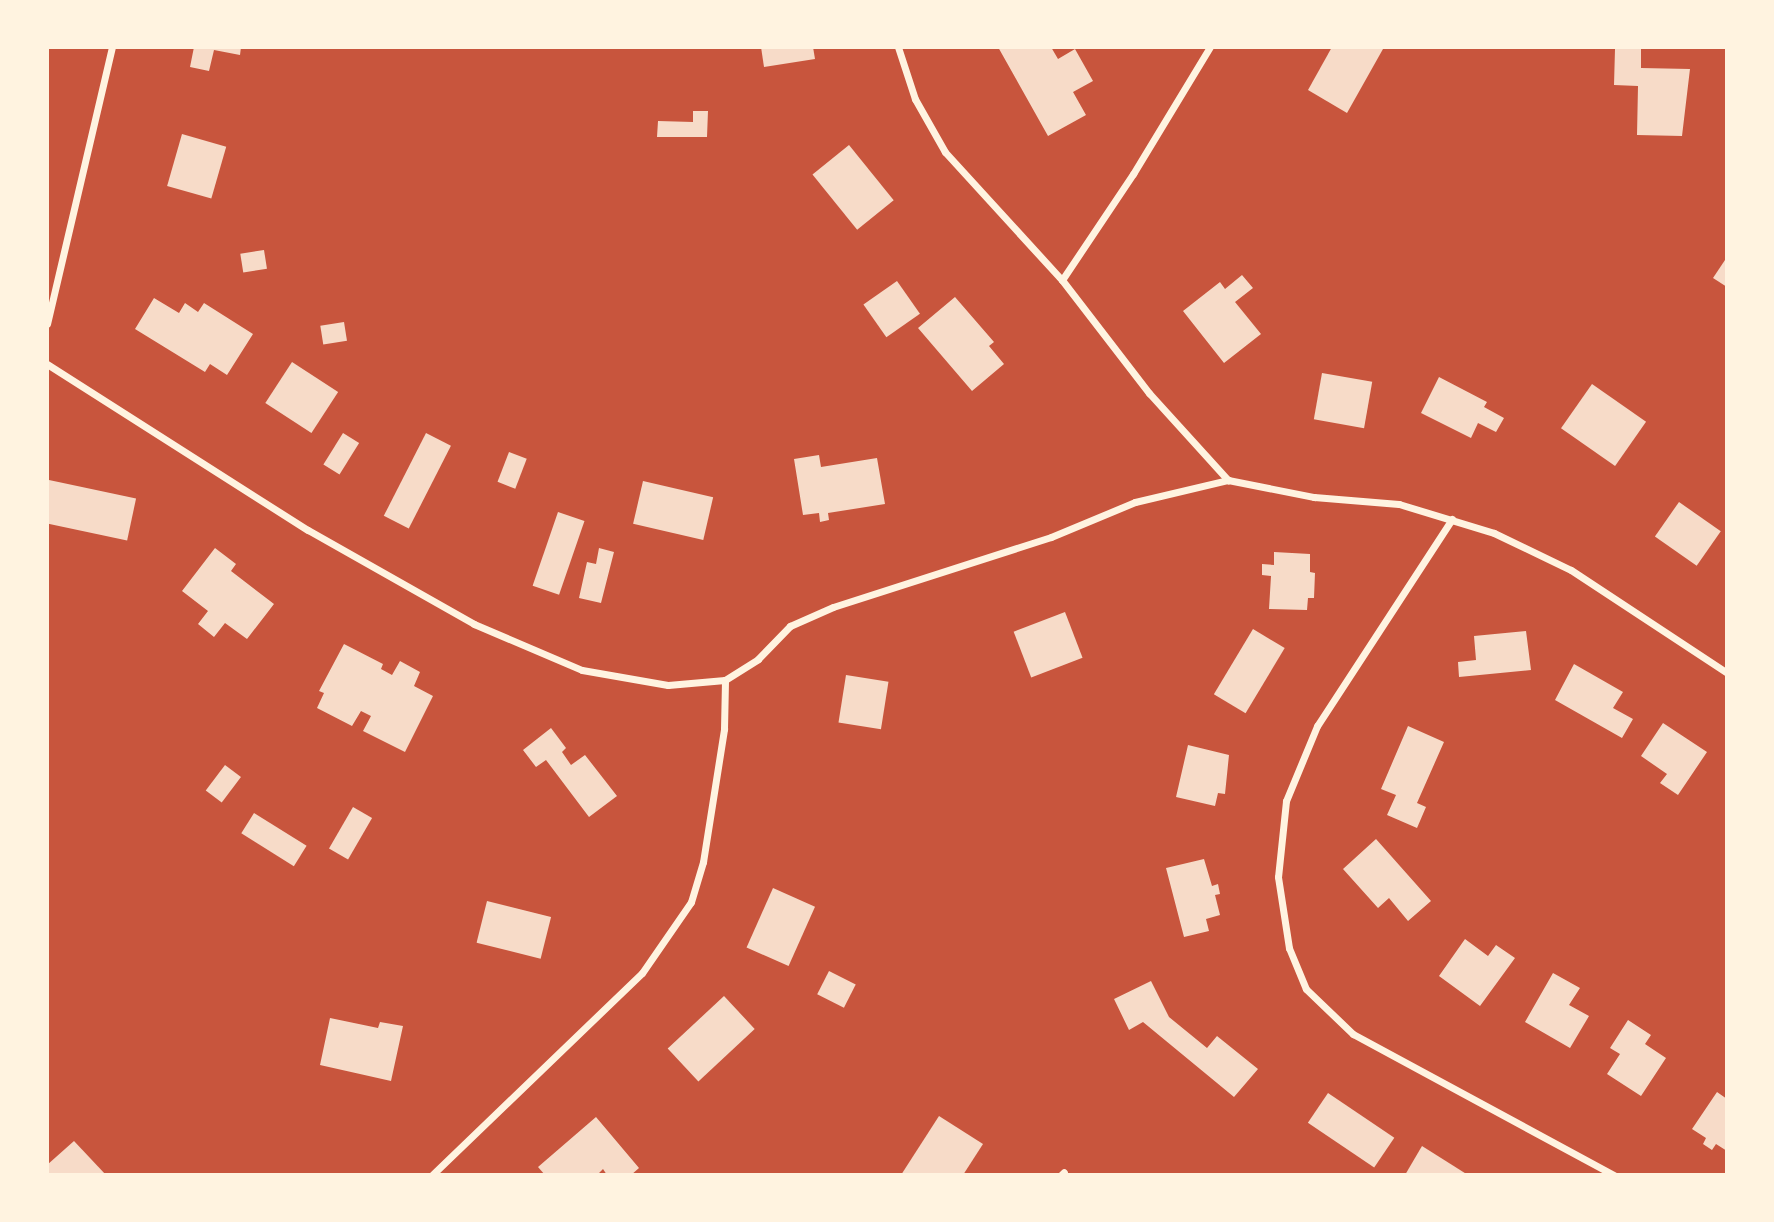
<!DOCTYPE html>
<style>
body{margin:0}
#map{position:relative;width:1774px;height:1222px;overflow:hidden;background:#c8553d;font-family:Ubuntu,sans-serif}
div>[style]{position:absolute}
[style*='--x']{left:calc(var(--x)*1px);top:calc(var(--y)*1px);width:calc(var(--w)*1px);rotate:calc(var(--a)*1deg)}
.building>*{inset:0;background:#f7dbc8;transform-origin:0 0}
.minor>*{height:7px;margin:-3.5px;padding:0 3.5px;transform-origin:3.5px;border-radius:3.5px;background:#fff3e0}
span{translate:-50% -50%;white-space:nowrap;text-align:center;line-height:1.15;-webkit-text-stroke:5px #fff3e0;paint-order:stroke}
.frame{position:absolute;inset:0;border:49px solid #fff3e0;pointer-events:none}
</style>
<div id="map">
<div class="building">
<i style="clip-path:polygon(194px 47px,241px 47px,240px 55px,214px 50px,209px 71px,190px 67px)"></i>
<i style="clip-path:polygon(761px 47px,813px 47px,815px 59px,764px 67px)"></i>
<i style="clip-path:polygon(998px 47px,1051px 47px,1058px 59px,1075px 49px,1093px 81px,1073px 92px,1086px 115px,1048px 136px)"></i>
<i style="clip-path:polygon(1332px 47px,1383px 49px,1347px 113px,1308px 90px)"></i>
<i style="clip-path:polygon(1615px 49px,1641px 49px,1641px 68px,1690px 69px,1682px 136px,1637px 135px,1638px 86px,1614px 85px)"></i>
<i style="clip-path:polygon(693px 111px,708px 111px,707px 137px,657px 137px,658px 121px,693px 122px)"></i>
<i style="left:182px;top:134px;width:46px;height:54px;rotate:16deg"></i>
<i style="left:849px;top:145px;width:71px;height:47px;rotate:51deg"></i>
<i style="left:264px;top:250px;width:19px;height:24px;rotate:81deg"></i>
<i style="clip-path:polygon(1727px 257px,1727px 287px,1713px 278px)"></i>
<i style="clip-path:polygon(1242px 275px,1253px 288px,1235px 302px,1261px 334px,1224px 363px,1183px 311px,1220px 282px,1225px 289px)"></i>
<i style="left:897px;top:281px;width:40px;height:41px;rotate:55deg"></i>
<i style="clip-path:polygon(955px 297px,994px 342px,989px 346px,1004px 364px,972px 391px,918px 328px)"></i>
<i style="clip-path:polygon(154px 298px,179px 313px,185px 303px,198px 312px,204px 303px,253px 334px,227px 375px,210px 364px,205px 372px,135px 329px)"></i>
<i style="left:344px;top:322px;width:19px;height:24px;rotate:81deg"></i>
<i style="left:292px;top:362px;width:55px;height:49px;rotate:33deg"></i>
<i style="left:1322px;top:373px;width:51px;height:47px;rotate:10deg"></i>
<i style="clip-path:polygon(1439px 377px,1487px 402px,1484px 407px,1504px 418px,1496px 432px,1478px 423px,1471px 438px,1421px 413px)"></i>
<i style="left:1592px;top:384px;width:66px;height:54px;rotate:35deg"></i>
<i style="left:343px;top:433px;width:19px;height:37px;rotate:32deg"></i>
<i style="left:426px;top:433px;width:28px;height:93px;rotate:27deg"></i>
<i style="left:509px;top:452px;width:19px;height:32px;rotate:21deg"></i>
<i style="clip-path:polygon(819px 455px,821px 467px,877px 458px,885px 504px,828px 513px,829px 520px,820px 522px,819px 513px,803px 515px,794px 459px)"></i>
<i style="left:49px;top:480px;width:89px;height:43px;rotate:12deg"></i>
<i style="left:643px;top:481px;width:72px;height:44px;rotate:13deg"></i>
<i style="left:1679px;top:502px;width:51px;height:42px;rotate:35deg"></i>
<i style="left:558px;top:512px;width:28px;height:78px;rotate:19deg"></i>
<i style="clip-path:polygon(215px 548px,236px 564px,231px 571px,274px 604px,247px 639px,225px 623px,214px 637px,198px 624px,208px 611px,182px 591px)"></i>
<i style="clip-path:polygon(599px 548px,614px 552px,601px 603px,579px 598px,587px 562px,596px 564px)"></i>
<i style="clip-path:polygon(1274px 552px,1310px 554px,1310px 572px,1315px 573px,1314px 598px,1308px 598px,1307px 610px,1269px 609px,1271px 576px,1262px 575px,1262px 564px,1274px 565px)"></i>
<i style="left:1065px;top:612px;width:49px;height:55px;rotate:69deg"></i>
<i style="left:1253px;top:629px;width:37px;height:76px;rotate:31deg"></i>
<i style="clip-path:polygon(1526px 631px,1531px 670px,1459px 677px,1458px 662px,1476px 660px,1474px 636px)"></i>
<i style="clip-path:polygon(344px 644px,383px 664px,381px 669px,392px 675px,400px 661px,420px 672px,414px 686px,433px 696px,405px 752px,363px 731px,371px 716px,361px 711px,352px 726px,317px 708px,324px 693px,319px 691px)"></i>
<i style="clip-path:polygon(1574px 664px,1623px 692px,1613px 708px,1633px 719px,1622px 738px,1555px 700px)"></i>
<i style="left:846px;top:675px;width:43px;height:48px;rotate:9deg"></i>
<i style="clip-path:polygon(1663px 723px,1707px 752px,1678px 795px,1660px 783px,1667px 774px,1641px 756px)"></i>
<i style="clip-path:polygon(1408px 726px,1444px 742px,1417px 803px,1426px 807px,1417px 828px,1387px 815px,1396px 795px,1381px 789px)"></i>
<i style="clip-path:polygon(551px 728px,566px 748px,562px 752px,571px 765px,585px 755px,617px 796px,589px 817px,546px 760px,536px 767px,523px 750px)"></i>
<i style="clip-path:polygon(1188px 745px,1229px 755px,1225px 794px,1218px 793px,1215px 806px,1176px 797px)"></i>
<i style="left:225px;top:765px;width:20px;height:32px;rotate:37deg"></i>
<i style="left:353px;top:807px;width:22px;height:48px;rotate:30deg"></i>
<i style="left:254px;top:813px;width:62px;height:24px;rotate:32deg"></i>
<i style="clip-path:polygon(1376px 839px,1431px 901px,1408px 921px,1389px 898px,1378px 908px,1343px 869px)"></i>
<i style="clip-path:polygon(1204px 859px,1212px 886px,1218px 884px,1220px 894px,1215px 895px,1220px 915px,1206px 919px,1209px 931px,1184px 937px,1166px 868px)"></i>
<i style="left:773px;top:888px;width:46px;height:65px;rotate:24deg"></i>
<i style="left:487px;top:901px;width:66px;height:43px;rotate:14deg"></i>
<i style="clip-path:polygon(1465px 939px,1488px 956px,1496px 945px,1515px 958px,1480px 1006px,1439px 976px)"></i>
<i style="left:829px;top:971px;width:30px;height:26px;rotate:27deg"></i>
<i style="clip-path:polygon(1553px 973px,1580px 988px,1569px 1005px,1589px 1016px,1570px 1048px,1525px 1022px)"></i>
<i style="clip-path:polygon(1151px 981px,1169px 1017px,1207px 1048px,1217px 1036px,1258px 1069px,1234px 1097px,1143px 1022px,1129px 1030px,1114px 999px)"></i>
<i style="left:724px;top:996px;width:45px;height:77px;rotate:47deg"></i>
<i style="clip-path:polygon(330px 1018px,378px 1028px,380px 1022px,403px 1026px,391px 1081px,320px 1065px)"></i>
<i style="clip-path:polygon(1628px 1020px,1651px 1035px,1645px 1044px,1666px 1058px,1641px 1096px,1607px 1074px,1620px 1054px,1610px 1048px)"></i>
<i style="clip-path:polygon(1717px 1092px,1727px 1099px,1727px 1151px,1716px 1144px,1712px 1150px,1703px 1144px,1706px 1138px,1692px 1129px)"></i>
<i style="left:1328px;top:1093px;width:80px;height:36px;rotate:34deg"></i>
<i style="clip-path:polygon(939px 1116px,983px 1144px,963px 1175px,901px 1175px)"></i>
<i style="clip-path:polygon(596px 1117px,639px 1168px,631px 1175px,607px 1175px,603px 1169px,597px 1175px,545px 1175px,538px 1167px)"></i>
<i style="clip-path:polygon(74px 1141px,106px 1175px,47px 1175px,47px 1165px)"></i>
<i style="clip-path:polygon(1422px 1146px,1468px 1175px,1405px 1175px)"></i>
</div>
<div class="minor">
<i style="--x:898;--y:47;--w:55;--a:71.9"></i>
<i style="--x:915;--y:99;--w:61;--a:60.5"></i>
<i style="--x:945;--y:152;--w:173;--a:47.6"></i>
<i style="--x:1062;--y:280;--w:143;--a:52.4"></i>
<i style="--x:1149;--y:393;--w:118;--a:47.8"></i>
<i style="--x:1062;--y:280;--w:128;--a:-56.2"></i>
<i style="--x:1133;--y:174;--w:149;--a:-58.8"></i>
<i style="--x:47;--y:324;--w:285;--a:-76.8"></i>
<i style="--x:47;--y:364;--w:309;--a:32.5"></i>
<i style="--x:308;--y:530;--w:191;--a:29.5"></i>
<i style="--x:474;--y:624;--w:117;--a:23.1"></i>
<i style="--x:582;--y:670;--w:87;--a:9.9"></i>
<i style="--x:668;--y:685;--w:57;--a:-5"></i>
<i style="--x:725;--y:680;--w:39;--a:-32"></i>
<i style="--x:758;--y:659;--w:46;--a:-45.9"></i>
<i style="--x:790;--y:626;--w:47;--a:-23.8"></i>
<i style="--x:833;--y:607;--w:229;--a:-17.8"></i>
<i style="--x:1051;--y:537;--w:91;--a:-22.6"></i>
<i style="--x:1135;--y:502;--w:96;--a:-13.3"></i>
<i style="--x:1228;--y:480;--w:88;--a:11.2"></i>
<i style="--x:1314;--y:497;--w:85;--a:4.7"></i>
<i style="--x:1399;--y:504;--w:99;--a:17"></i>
<i style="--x:1494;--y:533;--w:85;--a:25.7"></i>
<i style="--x:1571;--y:570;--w:187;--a:33.4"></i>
<i style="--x:1452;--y:519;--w:247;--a:123.1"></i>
<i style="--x:1317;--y:726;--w:81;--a:112.5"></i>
<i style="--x:1286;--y:801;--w:76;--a:96"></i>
<i style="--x:1278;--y:877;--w:72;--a:81.2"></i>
<i style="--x:1289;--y:948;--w:44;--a:67.5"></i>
<i style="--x:1306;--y:989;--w:65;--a:43.8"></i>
<i style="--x:1353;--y:1034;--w:297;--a:28.4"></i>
<i style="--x:432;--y:1175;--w:291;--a:-43.9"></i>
<i style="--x:642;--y:973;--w:86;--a:-55.4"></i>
<i style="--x:691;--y:902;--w:42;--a:-73.3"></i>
<i style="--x:703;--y:862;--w:135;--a:-81"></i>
<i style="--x:724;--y:729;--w:49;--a:-88.8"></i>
<i style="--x:1061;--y:1175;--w:4;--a:-45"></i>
</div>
<div class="frame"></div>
</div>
